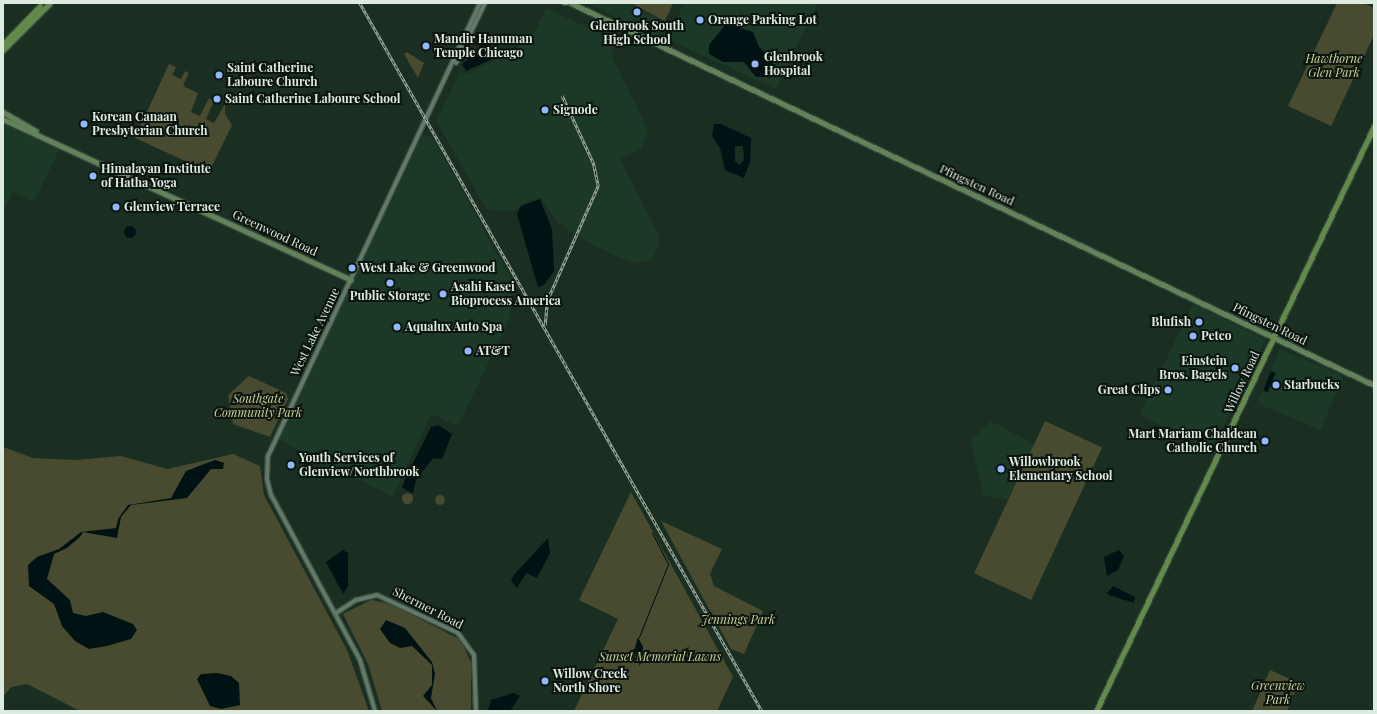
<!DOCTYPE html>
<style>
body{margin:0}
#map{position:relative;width:1377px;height:714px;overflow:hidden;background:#1a2e21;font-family:"Playfair Display",serif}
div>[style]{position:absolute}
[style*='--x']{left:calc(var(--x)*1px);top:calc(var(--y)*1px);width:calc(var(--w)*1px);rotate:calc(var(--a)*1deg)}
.built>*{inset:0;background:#1c3826;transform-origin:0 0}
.green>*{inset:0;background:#494b31;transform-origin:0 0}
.round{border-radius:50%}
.water>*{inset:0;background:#001213;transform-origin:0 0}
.stream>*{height:1px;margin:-0.5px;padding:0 0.5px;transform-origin:0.5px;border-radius:0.5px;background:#001213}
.roads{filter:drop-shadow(1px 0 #37493d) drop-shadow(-1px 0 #37493d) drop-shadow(0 1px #37493d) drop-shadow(0 -1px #37493d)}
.tertiary>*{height:4px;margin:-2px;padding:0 2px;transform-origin:2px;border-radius:2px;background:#627968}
.secondary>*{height:4.5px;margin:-2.25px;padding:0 2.25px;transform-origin:2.25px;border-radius:2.25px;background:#63825a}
.primary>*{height:5px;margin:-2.5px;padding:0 2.5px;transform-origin:2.5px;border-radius:2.5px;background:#638a4b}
.rail>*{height:2.5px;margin-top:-1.25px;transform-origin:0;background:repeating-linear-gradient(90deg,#0b140e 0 3px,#9caba0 0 6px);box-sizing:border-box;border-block:1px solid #9caba0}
.dots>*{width:11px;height:11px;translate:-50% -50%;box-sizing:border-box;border:2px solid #0b140e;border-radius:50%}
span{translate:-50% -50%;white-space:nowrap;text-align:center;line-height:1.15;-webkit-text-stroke:4px #0b140e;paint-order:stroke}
.poi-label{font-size:12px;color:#ddeae0;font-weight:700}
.left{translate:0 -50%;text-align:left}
.right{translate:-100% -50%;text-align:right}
.park-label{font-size:12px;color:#d0d498;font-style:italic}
.street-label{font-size:12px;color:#ddeae0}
.frame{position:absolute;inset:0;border:4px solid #ddeae0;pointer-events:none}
</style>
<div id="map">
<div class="built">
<i style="clip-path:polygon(586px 3px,673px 3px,657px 38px)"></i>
<i style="clip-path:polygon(684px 3px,818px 3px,776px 89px,667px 39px)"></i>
<i style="clip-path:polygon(546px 8px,615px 40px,611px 55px,648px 130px,641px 149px,620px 159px,658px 233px,659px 243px,652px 260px,631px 263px,581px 239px,557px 222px,541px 198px,526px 202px,514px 211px,487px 210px,436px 121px,460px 72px,468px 74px,531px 40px)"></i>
<i style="clip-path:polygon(3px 122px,61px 146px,34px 202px,13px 192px,3px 213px)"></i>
<i style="clip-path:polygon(423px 134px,433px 138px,511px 279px,513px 301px,510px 318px,458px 426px,431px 414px,393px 497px,278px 439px)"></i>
<i style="left:1193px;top:304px;width:81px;height:123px;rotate:26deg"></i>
<i style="left:1280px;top:349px;width:69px;height:59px;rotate:23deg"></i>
<i style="clip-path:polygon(991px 421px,1034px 444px,1008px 500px,983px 495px,971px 441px)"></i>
</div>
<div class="green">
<i style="clip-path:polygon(631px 3px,673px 3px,665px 21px)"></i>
<i style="clip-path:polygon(1337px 3px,1364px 3px,1374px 8px,1374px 35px,1331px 126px,1288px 106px)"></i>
<i style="clip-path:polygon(407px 52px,424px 63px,418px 78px,404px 54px)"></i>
<i style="clip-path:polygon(169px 64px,176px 67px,172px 75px,181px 79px,185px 71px,189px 73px,183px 86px,198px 93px,191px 112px,200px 116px,209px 98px,214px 101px,206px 119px,214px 123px,225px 104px,225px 114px,232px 125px,209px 172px,135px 138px)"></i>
<i style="clip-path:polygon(249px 376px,286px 393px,288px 399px,270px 437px,233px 424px,228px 395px)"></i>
<i style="left:1045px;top:421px;width:63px;height:168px;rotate:25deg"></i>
<i style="clip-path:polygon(3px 447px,33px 458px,75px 460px,121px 456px,167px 469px,233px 454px,260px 466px,264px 495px,347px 650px,369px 711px,80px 711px,27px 684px,11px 687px,3px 697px)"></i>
<i style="clip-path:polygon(631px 492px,733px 677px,717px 711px,574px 711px,618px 619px,579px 600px)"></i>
<i class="round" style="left:401.5px;top:492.5px;width:11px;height:11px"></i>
<i class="round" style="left:435px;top:495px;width:10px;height:10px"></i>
<i style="clip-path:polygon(661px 521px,722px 549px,710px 574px,714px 586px,763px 611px,744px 654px,731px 649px)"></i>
<i style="clip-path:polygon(371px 600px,391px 604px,461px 640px,471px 663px,471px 711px,382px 711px,368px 664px,343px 614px)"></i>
<i style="clip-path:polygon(1270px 670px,1299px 683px,1287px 711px,1252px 711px)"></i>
</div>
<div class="water">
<i style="clip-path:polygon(726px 24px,753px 32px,759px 47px,771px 57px,773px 67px,765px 77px,756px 77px,744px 62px,723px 62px,709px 54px,709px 45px)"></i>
<i style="clip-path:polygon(484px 32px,496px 57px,466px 71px,462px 64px,478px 51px)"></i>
<i style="clip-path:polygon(evenodd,714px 124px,721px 124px,751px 138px,750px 162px,744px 178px,725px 170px,720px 148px,712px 136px,714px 124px,735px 146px,743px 146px,744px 160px,739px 165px,735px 161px,735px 146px)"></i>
<i style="clip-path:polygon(540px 199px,552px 229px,554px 271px,544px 285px,538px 287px,517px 214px,521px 206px)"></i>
<i class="round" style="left:124px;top:226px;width:12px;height:12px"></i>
<i style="left:1271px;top:371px;width:5px;height:21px;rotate:22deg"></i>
<i style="clip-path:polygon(438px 425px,452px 434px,442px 459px,433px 458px,416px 480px,413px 493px,408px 491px,402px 487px,409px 471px,431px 427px)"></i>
<i style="clip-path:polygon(215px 460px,224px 463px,223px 469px,211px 469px,187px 498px,131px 505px,121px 517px,117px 538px,83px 532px,80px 537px,67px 548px,54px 554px,47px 579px,70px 600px,73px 613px,86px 616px,103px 612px,133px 624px,137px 630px,131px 639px,107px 646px,89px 649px,75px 641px,62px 626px,54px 604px,29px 586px,28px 565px,37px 557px,59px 549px,81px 532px,116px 528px,118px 519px,128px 505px,171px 498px,186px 471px)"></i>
<i style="clip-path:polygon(548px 538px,550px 553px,537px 578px,526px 573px,517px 588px,511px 581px,514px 575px)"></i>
<i style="clip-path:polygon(343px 550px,348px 553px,348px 586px,343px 594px,326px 562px)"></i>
<i style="clip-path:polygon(1119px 550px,1124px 556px,1118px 570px,1107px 576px,1104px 557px)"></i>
<i style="clip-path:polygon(1113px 586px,1135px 597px,1134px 603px,1109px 595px,1107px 593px)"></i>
<i style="clip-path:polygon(386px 620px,405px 628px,432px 662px,435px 674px,431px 698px,437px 711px,423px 696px,432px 685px,432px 665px,412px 646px,400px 648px,390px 643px,380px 629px)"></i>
<i style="clip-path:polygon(638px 637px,643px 647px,642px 658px,634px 651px)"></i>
<i style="clip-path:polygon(217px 673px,231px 676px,239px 683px,240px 705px,221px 709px,210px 706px,197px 679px,201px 674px)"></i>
<i style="clip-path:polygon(513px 693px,520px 696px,510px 711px,488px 711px,491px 700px)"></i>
</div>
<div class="stream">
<i style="--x:639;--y:637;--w:79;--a:-68.3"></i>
<i style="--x:668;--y:564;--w:35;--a:-117"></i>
</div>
<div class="roads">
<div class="tertiary">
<i style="--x:456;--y:63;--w:67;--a:-64.2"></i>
<i style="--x:336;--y:613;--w:24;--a:-33"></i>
<i style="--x:356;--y:600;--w:22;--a:-13"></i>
<i style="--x:377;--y:595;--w:89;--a:25.1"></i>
<i style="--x:458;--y:633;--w:27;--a:54"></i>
<i style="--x:474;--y:655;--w:56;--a:88"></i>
<i style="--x:375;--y:711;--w:53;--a:-106.4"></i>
<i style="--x:360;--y:660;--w:187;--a:-118.3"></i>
<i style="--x:271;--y:495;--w:16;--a:-104"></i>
<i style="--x:267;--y:479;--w:23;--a:-88"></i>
<i style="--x:268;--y:456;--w:500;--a:-64.92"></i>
</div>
<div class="secondary">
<i style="--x:564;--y:3;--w:3;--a:0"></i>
<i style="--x:571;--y:3;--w:889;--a:25.44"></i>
<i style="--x:3;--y:112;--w:38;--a:30"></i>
<i style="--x:3;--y:119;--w:383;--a:24.8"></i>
</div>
<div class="primary">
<i style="--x:3;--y:44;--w:53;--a:-45.8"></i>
<i style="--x:3;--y:50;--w:66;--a:-45"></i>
<i style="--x:1096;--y:711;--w:648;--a:-64.58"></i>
</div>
</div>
<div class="rail">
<i style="--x:360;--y:3;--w:814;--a:60.41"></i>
<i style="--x:545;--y:325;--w:24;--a:-85"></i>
<i style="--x:547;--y:301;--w:126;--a:-66.1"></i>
<i style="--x:598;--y:186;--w:24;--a:-102"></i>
<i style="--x:593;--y:163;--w:74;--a:-114.8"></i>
</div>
<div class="dots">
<i style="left:637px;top:12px;background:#91b8fd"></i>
<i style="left:700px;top:20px;background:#91b8fd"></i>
<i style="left:426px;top:46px;background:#91b8fd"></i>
<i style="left:755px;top:64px;background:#91b8fd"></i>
<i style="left:219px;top:75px;background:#91b8fd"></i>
<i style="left:217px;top:99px;background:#91b8fd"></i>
<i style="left:545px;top:110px;background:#91b8fd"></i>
<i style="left:84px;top:124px;background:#91b8fd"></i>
<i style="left:93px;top:176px;background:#91b8fd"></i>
<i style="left:116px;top:207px;background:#91b8fd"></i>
<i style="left:352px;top:268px;background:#91b8fd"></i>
<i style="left:390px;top:283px;background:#91b8fd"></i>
<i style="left:443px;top:294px;background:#91b8fd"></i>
<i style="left:1199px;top:322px;background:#91b8fd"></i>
<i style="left:397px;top:327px;background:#91b8fd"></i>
<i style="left:1193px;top:336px;background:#91b8fd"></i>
<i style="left:468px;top:351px;background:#91b8fd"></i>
<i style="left:1235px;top:368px;background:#91b8fd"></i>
<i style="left:1276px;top:385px;background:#91b8fd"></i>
<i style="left:1168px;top:390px;background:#91b8fd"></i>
<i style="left:1265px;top:441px;background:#91b8fd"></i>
<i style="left:291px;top:465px;background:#91b8fd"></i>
<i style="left:1001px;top:469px;background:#91b8fd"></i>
<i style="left:545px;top:681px;background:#91b8fd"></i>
</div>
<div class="poi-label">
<span class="left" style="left:708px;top:20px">Orange Parking Lot</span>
<span style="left:637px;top:33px">Glenbrook South<br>High School</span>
<span class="left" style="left:434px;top:46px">Mandir Hanuman<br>Temple Chicago</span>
<span class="left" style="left:764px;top:64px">Glenbrook<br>Hospital</span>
<span class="left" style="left:227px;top:75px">Saint Catherine<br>Laboure Church</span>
<span class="left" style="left:225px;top:99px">Saint Catherine Laboure School</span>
<span class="left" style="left:553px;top:110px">Signode</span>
<span class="left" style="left:92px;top:124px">Korean Canaan<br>Presbyterian Church</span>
<span class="left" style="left:101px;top:176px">Himalayan Institute<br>of Hatha Yoga</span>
<span class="left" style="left:124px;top:207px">Glenview Terrace</span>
<span class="left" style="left:360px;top:268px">West Lake &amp; Greenwood</span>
<span class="left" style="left:451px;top:294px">Asahi Kasei<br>Bioprocess America</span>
<span style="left:390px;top:296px">Public Storage</span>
<span class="right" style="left:1191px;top:322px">Blufish</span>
<span class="left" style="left:405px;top:327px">Aqualux Auto Spa</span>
<span class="left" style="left:1201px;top:336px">Petco</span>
<span class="left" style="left:476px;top:351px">AT&amp;T</span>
<span class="right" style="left:1227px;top:368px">Einstein<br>Bros. Bagels</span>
<span class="left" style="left:1284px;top:385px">Starbucks</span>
<span class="right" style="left:1160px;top:390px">Great Clips</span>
<span class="right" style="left:1257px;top:441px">Mart Mariam Chaldean<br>Catholic Church</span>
<span class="left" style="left:299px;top:465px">Youth Services of<br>Glenview/Northbrook</span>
<span class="left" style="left:1009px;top:469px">Willowbrook<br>Elementary School</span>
<span class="left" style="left:553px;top:681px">Willow Creek<br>North Shore</span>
</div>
<div class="park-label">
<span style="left:1334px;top:66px">Hawthorne<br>Glen Park</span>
<span style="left:258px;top:406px">Southgate<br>Community Park</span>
<span style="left:738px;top:620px">Jennings Park</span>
<span style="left:660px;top:657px">Sunset Memorial Lawns</span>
<span style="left:1278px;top:693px">Greenview<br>Park</span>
</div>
<div class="street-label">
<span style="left:977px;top:185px;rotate:25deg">Pfingsten Road</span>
<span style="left:275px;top:233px;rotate:25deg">Greenwood Road</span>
<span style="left:1270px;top:324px;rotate:26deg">Pfingsten Road</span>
<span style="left:315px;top:332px;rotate:-64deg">West Lake Avenue</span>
<span style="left:1242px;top:382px;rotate:-65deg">Willow Road</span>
<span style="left:428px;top:608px;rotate:27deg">Shermer Road</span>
</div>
<div class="frame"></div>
</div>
